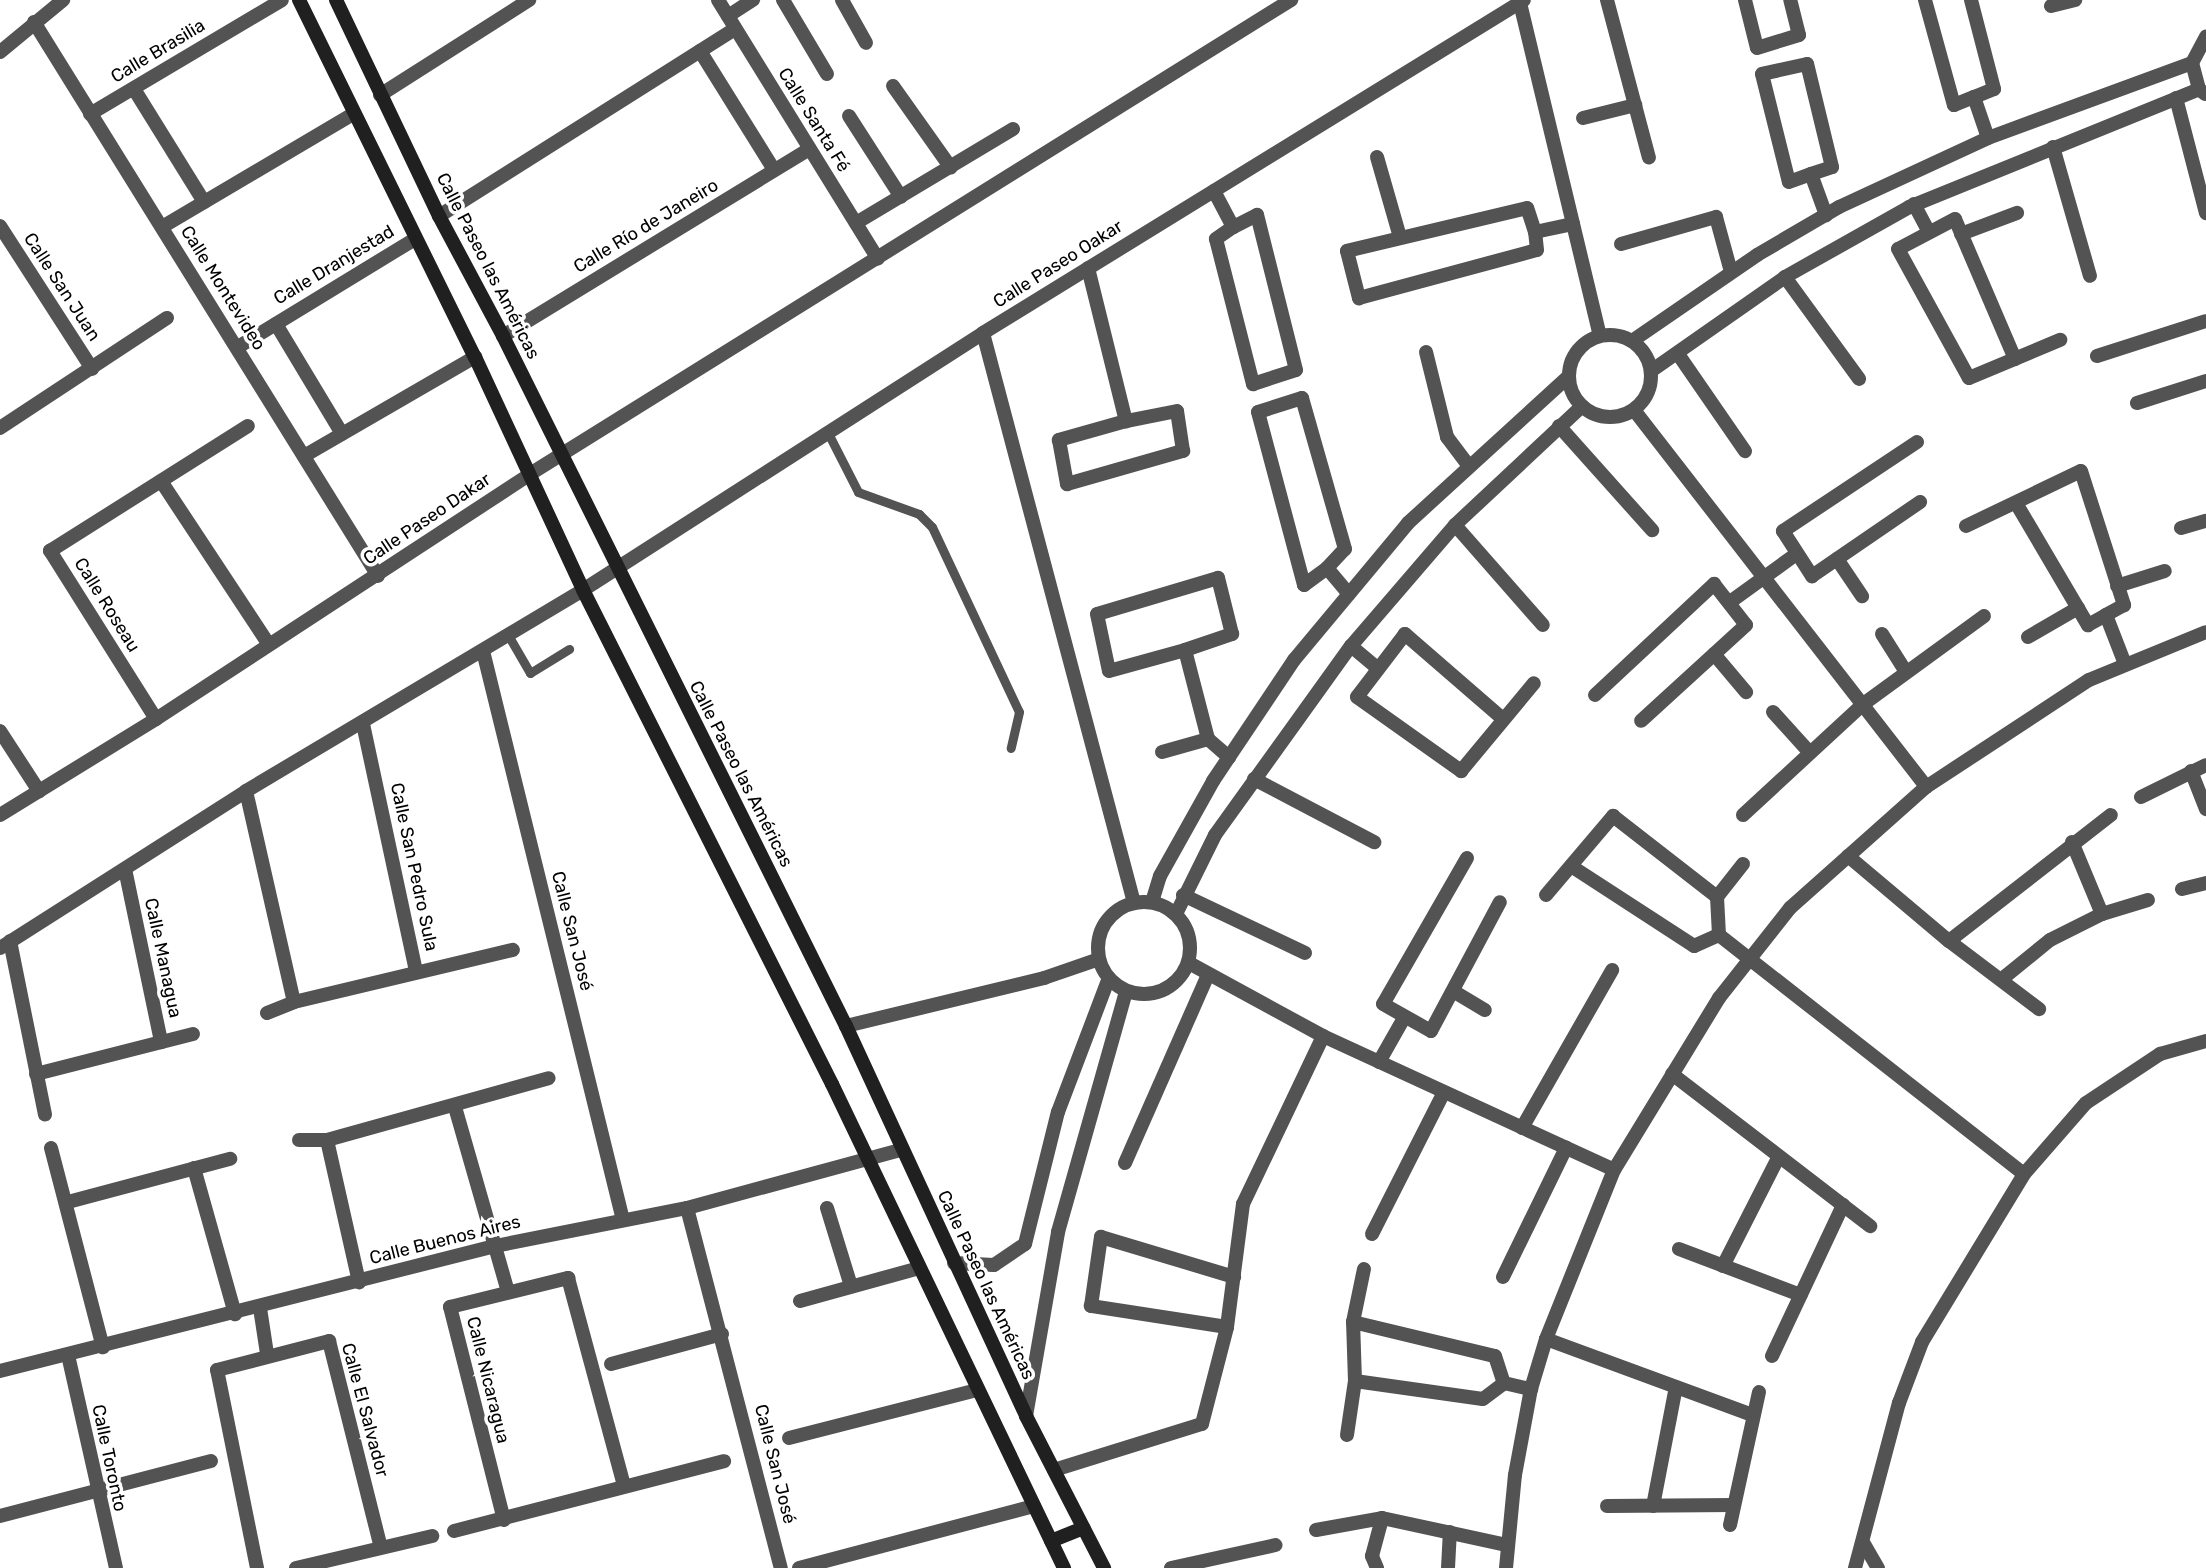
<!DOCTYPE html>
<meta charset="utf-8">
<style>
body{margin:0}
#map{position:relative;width:2206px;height:1568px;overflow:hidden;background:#fff;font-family:Rubik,sans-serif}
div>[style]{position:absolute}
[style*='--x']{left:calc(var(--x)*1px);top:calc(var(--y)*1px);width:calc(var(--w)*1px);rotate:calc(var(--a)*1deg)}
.lane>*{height:9px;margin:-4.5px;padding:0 4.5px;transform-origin:4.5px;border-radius:4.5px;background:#535353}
.street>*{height:14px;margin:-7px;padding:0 7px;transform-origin:7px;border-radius:7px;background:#535353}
.street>.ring{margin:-7px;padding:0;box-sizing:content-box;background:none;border:14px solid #535353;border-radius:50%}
.secondary>*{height:14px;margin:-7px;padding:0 7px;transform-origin:7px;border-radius:7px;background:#202020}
span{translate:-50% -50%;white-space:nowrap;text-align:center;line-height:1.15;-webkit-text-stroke:7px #fff;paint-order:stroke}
.street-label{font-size:18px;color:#000}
</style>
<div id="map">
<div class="lane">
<i style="--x:828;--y:433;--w:66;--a:63"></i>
<i style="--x:858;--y:492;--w:65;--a:19.8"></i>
<i style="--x:919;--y:514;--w:18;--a:45"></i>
<i style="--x:932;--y:527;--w:204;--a:64.8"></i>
<i style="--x:1019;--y:712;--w:37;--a:103"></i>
<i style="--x:508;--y:635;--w:44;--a:59.9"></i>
<i style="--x:530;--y:673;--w:46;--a:-31.6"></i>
</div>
<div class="street">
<i style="--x:718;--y:0;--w:304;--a:58.3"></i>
<i style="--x:783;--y:0;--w:86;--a:59.3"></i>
<i style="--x:842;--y:0;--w:49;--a:60.8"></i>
<i style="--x:1607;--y:0;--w:163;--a:75.1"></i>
<i style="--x:1745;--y:0;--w:49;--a:76"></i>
<i style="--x:1757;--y:48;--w:44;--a:-17.2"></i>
<i style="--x:1799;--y:35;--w:36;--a:-104"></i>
<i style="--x:1925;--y:0;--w:109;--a:74.6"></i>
<i style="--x:1954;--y:105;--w:22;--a:-22"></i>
<i style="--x:1974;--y:97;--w:43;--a:71.1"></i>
<i style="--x:1971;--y:0;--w:92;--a:75.5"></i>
<i style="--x:1994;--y:89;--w:22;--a:158"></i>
<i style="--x:1520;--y:3;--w:342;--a:76.5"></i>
<i style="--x:2051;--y:6;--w:25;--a:-14"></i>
<i style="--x:728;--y:16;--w:30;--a:-33"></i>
<i style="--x:34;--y:22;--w:652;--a:58.16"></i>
<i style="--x:700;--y:51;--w:140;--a:58.1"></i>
<i style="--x:0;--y:52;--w:82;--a:-39.5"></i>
<i style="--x:893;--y:86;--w:100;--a:54.7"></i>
<i style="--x:134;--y:89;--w:133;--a:58.2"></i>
<i style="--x:2205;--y:94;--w:8;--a:-140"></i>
<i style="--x:2199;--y:89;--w:27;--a:-105"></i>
<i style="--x:2192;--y:63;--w:30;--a:-62"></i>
<i style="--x:380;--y:95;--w:177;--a:-32.5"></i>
<i style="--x:2176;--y:98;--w:119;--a:75.4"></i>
<i style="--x:90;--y:114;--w:223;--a:-30.7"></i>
<i style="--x:849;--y:116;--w:96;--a:57.3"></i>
<i style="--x:1583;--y:118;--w:54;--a:-14"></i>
<i style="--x:2053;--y:147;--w:134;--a:74"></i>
<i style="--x:1377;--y:157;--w:83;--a:74"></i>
<i style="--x:1811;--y:174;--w:22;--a:-18"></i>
<i style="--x:1832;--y:167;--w:106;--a:-103.6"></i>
<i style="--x:1807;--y:64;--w:46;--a:167.5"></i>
<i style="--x:1762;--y:74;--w:111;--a:76"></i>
<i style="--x:1789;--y:182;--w:23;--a:-20"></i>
<i style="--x:1811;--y:174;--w:44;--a:69.9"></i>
<i style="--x:1214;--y:191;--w:41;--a:62.2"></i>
<i style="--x:1233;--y:227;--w:21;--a:145"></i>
<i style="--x:1216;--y:239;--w:150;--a:75.7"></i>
<i style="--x:1253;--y:384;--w:45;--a:-18"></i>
<i style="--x:1296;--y:370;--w:160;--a:-104.1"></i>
<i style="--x:1257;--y:215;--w:27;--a:153"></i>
<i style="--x:1914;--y:204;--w:30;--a:62"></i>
<i style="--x:439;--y:216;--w:350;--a:-32.3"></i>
<i style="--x:856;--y:223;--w:183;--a:-30.9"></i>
<i style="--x:0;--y:226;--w:170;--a:57.2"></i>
<i style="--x:162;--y:227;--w:222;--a:-30.6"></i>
<i style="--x:1535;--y:232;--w:25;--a:-108"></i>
<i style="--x:1527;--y:208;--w:185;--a:166.6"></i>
<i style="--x:1347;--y:251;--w:49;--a:75.7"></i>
<i style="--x:1359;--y:298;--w:184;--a:-15.1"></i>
<i style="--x:1537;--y:250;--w:18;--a:-96"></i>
<i style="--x:1535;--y:232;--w:39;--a:-12"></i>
<i style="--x:1961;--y:234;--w:60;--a:-20.6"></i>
<i style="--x:1621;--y:244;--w:99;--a:-15.9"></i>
<i style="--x:1716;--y:217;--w:57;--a:74.7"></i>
<i style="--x:1088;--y:268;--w:158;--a:76.1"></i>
<i style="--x:1126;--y:421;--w:70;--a:164.2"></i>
<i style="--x:1059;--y:440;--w:45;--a:79.7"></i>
<i style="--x:1067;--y:484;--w:121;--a:-15.9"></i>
<i style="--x:1183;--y:451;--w:40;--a:-98.5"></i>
<i style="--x:1177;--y:411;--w:52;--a:168.9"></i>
<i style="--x:1785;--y:277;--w:126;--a:54"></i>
<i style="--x:276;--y:324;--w:128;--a:59"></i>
<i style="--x:983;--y:333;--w:590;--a:75.16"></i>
<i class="ring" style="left:1569px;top:335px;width:68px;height:68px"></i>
<i style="--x:503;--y:336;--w:359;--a:-31.4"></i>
<i style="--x:1632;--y:341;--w:152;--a:-34.5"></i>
<i style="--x:1757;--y:255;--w:95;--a:-30.3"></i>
<i style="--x:1839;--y:207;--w:164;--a:-24.8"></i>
<i style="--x:1988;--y:138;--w:217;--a:-20.2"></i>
<i style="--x:238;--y:347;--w:207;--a:-31.4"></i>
<i style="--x:1426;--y:352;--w:88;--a:76.1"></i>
<i style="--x:1447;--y:437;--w:36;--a:53"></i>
<i style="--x:1678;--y:354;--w:118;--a:55.4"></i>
<i style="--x:2097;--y:356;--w:114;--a:-17.8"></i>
<i style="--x:2015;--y:359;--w:152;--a:-113.2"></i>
<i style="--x:1955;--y:219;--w:64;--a:152.2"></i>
<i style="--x:1898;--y:249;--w:147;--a:61.2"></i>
<i style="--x:1969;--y:378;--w:99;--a:-22.7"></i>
<i style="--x:1651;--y:371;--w:164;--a:-35"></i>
<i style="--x:1785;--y:277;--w:142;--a:-29.4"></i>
<i style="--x:1909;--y:207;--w:313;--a:-22.1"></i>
<i style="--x:2137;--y:403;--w:72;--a:-17.7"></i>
<i style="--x:1634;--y:410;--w:477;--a:52.2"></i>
<i style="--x:1559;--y:426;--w:140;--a:48.2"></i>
<i style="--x:0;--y:428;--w:200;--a:-33.4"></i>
<i style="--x:1917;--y:442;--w:161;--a:146.4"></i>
<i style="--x:1783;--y:531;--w:54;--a:57.2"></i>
<i style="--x:1812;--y:576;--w:131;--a:-34.4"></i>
<i style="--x:304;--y:456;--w:198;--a:-30.1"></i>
<i style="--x:161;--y:481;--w:196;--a:56.6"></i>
<i style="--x:2016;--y:503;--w:142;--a:59.5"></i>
<i style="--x:2088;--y:625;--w:21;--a:-29"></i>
<i style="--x:2106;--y:615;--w:53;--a:68.8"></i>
<i style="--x:1455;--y:525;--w:133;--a:48.7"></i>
<i style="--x:1966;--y:526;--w:127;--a:-25.6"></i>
<i style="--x:2081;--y:471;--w:141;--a:72.2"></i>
<i style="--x:2124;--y:605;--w:21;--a:151"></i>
<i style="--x:2181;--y:528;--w:26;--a:-16"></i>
<i style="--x:1837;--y:559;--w:45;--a:56"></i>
<i style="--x:1327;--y:568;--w:26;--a:-47"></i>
<i style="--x:1345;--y:549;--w:157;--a:-105.9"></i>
<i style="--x:1302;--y:398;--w:46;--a:162.3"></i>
<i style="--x:1258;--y:412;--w:179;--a:75.1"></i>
<i style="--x:1304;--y:585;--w:29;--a:-36"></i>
<i style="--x:1327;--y:568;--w:34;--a:50"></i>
<i style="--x:2117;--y:586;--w:50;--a:-17.4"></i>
<i style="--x:1730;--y:602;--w:80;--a:-35.9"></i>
<i style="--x:1882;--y:634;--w:45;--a:57.7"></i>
<i style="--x:2028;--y:637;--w:58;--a:-30.1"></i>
<i style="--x:1351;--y:646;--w:35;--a:40"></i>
<i style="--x:1185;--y:650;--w:50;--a:-18.8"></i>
<i style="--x:1232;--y:634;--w:58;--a:-104"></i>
<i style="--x:1218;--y:578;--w:126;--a:163.4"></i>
<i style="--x:1097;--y:614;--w:58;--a:78.1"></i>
<i style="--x:1109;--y:671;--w:79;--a:-15.4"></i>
<i style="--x:1185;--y:650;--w:92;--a:75.5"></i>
<i style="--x:1208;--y:739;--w:28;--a:41"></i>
<i style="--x:483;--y:651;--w:586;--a:76.18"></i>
<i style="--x:1714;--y:654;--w:50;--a:49.9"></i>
<i style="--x:1595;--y:695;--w:163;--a:-43"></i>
<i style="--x:1714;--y:584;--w:52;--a:52"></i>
<i style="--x:1746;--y:625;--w:142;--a:137.6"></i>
<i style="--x:1773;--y:712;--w:55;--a:47.9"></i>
<i style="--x:156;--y:719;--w:199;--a:-122.2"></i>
<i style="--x:50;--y:551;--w:234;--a:-32.3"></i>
<i style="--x:1503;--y:719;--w:130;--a:-139.1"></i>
<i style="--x:1405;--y:634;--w:79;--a:127.3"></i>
<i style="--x:1357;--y:697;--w:128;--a:35.4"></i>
<i style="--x:1461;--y:771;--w:114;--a:-50.3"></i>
<i style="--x:363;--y:724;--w:253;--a:77.9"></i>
<i style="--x:0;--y:731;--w:72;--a:57"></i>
<i style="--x:1162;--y:752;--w:48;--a:-15.8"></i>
<i style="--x:2191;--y:771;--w:41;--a:68.5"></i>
<i style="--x:1254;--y:779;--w:136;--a:27.7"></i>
<i style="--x:246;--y:791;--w:216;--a:77.2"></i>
<i style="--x:2141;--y:797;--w:72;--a:-26.2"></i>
<i style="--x:0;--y:815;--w:183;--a:-31.6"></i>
<i style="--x:156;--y:719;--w:447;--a:-33.2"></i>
<i style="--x:530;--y:474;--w:897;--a:-31.92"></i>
<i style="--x:1743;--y:815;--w:162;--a:-42.7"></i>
<i style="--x:1862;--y:705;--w:151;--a:-36.1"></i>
<i style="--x:2072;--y:842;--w:78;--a:67.4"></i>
<i style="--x:1848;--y:856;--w:132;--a:40.1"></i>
<i style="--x:1949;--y:941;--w:113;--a:37.1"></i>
<i style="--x:1467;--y:858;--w:168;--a:119.9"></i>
<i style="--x:1383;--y:1004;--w:55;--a:29.4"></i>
<i style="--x:1431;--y:1031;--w:146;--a:-61.9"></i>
<i style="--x:1571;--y:866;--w:147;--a:33"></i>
<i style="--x:1694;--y:946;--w:27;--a:-24"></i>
<i style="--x:125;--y:869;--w:177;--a:78.2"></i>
<i style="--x:2182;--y:889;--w:25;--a:-14"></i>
<i style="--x:1183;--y:895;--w:135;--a:25.4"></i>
<i style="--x:1546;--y:895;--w:104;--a:-49.7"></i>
<i style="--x:1613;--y:816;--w:132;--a:37.9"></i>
<i class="ring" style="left:1098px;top:902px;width:78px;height:78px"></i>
<i style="--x:1152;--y:902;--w:27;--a:-73"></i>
<i style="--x:1160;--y:876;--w:109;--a:-60.8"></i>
<i style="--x:1213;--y:781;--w:146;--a:-56.2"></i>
<i style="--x:1294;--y:660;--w:178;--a:-50.2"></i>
<i style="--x:1408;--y:523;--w:218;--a:-42.4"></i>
<i style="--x:1176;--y:914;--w:88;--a:-63.7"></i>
<i style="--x:1215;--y:835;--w:233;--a:-54.3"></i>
<i style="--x:1351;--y:646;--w:160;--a:-49.3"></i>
<i style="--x:1455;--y:525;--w:174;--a:-43.1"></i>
<i style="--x:1719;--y:935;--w:387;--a:38.1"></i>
<i style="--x:1719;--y:935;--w:38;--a:-93"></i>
<i style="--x:1717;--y:897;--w:42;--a:-51.8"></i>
<i style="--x:10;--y:941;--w:177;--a:78.6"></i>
<i style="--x:1949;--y:941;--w:205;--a:-37.9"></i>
<i style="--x:0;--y:948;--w:292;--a:-32.5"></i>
<i style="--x:246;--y:791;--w:392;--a:-30.8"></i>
<i style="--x:583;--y:590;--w:475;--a:-32.7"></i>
<i style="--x:983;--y:333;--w:635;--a:-31.61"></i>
<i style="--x:1189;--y:963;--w:153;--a:28.6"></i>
<i style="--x:1323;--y:1036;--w:320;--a:24.7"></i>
<i style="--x:2002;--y:979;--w:62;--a:-39.1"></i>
<i style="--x:2050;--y:940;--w:58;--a:-26.6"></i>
<i style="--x:2102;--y:914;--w:48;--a:-16.9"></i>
<i style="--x:1453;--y:991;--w:37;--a:31"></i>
<i style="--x:267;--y:1013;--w:29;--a:-22"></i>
<i style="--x:294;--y:1002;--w:225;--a:-13.4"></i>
<i style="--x:846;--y:1026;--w:204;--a:-13.6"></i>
<i style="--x:1044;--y:978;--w:58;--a:-19.1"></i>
<i style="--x:1379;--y:1062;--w:51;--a:-60.4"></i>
<i style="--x:36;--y:1074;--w:162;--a:-14.3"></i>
<i style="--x:1672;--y:1074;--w:250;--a:37.5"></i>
<i style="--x:455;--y:1107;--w:192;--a:74"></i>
<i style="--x:1522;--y:1128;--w:182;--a:-60.3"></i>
<i style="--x:299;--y:1140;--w:28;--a:0"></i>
<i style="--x:327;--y:1140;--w:230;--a:-15.6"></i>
<i style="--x:327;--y:1140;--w:146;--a:77.3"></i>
<i style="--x:51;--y:1148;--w:206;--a:75.4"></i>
<i style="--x:1125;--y:1163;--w:206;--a:-66.2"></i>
<i style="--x:194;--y:1168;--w:152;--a:74.3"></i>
<i style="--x:68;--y:1202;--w:168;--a:-14.9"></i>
<i style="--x:687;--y:1208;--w:372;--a:75.4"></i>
<i style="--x:827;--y:1208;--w:82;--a:72.9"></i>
<i style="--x:1372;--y:1234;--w:159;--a:-63.1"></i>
<i style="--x:1679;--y:1249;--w:130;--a:20.7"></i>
<i style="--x:954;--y:1263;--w:40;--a:2.9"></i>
<i style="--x:994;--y:1265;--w:37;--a:-34"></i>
<i style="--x:1025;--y:1244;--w:136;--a:-76"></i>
<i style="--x:1058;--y:1112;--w:143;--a:-69.2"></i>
<i style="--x:1723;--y:1266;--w:123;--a:-63"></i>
<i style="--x:1503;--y:1277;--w:144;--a:-64"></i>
<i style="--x:800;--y:1301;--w:123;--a:-15.5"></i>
<i style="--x:260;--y:1308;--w:47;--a:81.3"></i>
<i style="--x:1353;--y:1322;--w:146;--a:13.5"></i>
<i style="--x:1495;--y:1356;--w:28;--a:72"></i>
<i style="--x:1227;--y:1327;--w:138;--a:-171.2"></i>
<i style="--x:1091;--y:1306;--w:70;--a:-81.8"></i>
<i style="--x:1101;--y:1237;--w:139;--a:16.7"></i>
<i style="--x:1546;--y:1339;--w:221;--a:20.2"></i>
<i style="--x:68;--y:1355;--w:218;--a:77.3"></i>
<i style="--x:1772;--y:1356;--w:167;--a:-64.8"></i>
<i style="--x:611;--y:1364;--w:115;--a:-15.1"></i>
<i style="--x:0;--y:1371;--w:511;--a:-14.17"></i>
<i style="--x:495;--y:1246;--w:196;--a:-11.2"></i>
<i style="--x:687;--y:1208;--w:222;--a:-15.2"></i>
<i style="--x:1355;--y:1381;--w:129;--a:8"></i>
<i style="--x:1483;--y:1399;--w:26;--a:-37"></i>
<i style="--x:1504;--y:1383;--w:28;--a:13"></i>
<i style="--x:1026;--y:1416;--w:187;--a:-80.1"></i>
<i style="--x:1058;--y:1232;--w:250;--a:-74.2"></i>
<i style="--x:1347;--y:1435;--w:55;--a:-81.6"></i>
<i style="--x:1355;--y:1381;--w:59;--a:-91.9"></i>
<i style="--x:1353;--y:1322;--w:54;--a:-78.3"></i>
<i style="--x:789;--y:1438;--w:195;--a:-14.3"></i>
<i style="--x:1054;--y:1470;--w:155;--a:-17.3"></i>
<i style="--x:1202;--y:1424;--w:100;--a:-75.5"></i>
<i style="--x:1227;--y:1327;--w:124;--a:-82.6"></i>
<i style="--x:1243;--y:1204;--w:186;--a:-64.5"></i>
<i style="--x:1607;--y:1506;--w:127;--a:-0.5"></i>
<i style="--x:1653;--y:1506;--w:121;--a:-79.1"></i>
<i style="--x:0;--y:1516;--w:218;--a:-14.6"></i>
<i style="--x:504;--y:1520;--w:220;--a:-104.2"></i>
<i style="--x:450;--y:1307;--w:122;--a:-13.8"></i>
<i style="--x:568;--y:1278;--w:214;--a:74.9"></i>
<i style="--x:1730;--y:1525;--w:136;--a:-77.7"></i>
<i style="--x:1316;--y:1530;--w:67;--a:-10.3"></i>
<i style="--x:1382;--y:1518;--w:128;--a:12.2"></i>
<i style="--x:454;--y:1531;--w:279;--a:-14.5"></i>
<i style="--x:1864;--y:1544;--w:28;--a:60"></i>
<i style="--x:257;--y:1568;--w:202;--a:-101.4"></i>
<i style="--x:217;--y:1370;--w:116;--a:-14.5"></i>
<i style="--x:329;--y:1341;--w:213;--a:75.9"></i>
<i style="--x:296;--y:1568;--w:140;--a:-13.2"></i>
<i style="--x:799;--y:1568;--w:243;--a:-14.8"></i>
<i style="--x:1171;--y:1568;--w:107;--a:-12.4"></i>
<i style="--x:1377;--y:1568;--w:13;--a:-113"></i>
<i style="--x:1372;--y:1556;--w:39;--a:-75"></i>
<i style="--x:1448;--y:1568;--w:36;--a:-87"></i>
<i style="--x:1506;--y:1568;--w:93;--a:-84.5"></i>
<i style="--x:1515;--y:1475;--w:87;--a:-79.5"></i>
<i style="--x:1531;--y:1389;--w:52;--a:-73.3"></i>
<i style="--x:1546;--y:1339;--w:182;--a:-68.1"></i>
<i style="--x:1614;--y:1170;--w:202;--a:-58.6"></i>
<i style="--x:1719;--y:998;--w:115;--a:-51.7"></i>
<i style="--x:1790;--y:908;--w:182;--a:-41.7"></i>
<i style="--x:1926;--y:787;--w:195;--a:-33.3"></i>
<i style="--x:2089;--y:680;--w:126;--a:-22.3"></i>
<i style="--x:1855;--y:1568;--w:171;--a:-75.1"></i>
<i style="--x:1899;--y:1403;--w:65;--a:-69.3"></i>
<i style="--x:1922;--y:1342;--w:197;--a:-58.7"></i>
<i style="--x:2024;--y:1174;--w:94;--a:-48.9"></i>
<i style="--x:2086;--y:1103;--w:89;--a:-33.5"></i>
<i style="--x:2160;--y:1054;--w:48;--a:-15.8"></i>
</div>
<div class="secondary">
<i style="--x:299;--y:0;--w:398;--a:63.8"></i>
<i style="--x:475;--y:357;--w:257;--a:65.1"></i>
<i style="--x:583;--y:590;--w:553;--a:63.25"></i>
<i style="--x:832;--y:1084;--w:537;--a:64.39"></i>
<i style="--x:336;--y:0;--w:239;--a:64.5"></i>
<i style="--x:439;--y:216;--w:136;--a:61.9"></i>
<i style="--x:503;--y:336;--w:771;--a:63.57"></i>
<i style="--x:846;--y:1026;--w:430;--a:65.2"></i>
<i style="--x:1026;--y:1416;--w:171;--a:62.8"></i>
<i style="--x:1051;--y:1541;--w:35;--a:-22"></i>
</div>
<div class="street-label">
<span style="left:158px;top:51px;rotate:-31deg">Calle Brasilia</span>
<span style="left:814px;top:120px;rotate:58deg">Calle Santa Fé</span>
<span style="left:646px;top:226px;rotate:-31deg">Calle Río de Janeiro</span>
<span style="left:1058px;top:264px;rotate:-32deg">Calle Paseo Oakar</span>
<span style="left:334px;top:265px;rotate:-31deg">Calle Dranjestad</span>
<span style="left:488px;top:266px;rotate:63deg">Calle Paseo las Américas</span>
<span style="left:62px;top:287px;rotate:57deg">Calle San Juan</span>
<span style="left:223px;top:288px;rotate:58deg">Calle Montevideo</span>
<span style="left:427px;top:519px;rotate:-34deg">Calle Paseo Dakar</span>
<span style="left:107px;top:605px;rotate:58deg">Calle Roseau</span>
<span style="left:741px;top:774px;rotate:63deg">Calle Paseo las Américas</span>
<span style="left:414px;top:867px;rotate:78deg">Calle San Pedro Sula</span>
<span style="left:572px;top:931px;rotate:76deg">Calle San José</span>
<span style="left:163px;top:958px;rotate:78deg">Calle Managua</span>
<span style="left:445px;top:1240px;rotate:-14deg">Calle Buenos Aires</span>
<span style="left:986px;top:1285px;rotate:65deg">Calle Paseo las Américas</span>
<span style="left:488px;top:1380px;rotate:76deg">Calle Nicaragua</span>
<span style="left:365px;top:1410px;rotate:75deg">Calle El Salvador</span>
<span style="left:109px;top:1458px;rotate:78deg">Calle Toronto</span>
<span style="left:775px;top:1464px;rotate:76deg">Calle San José</span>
</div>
</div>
